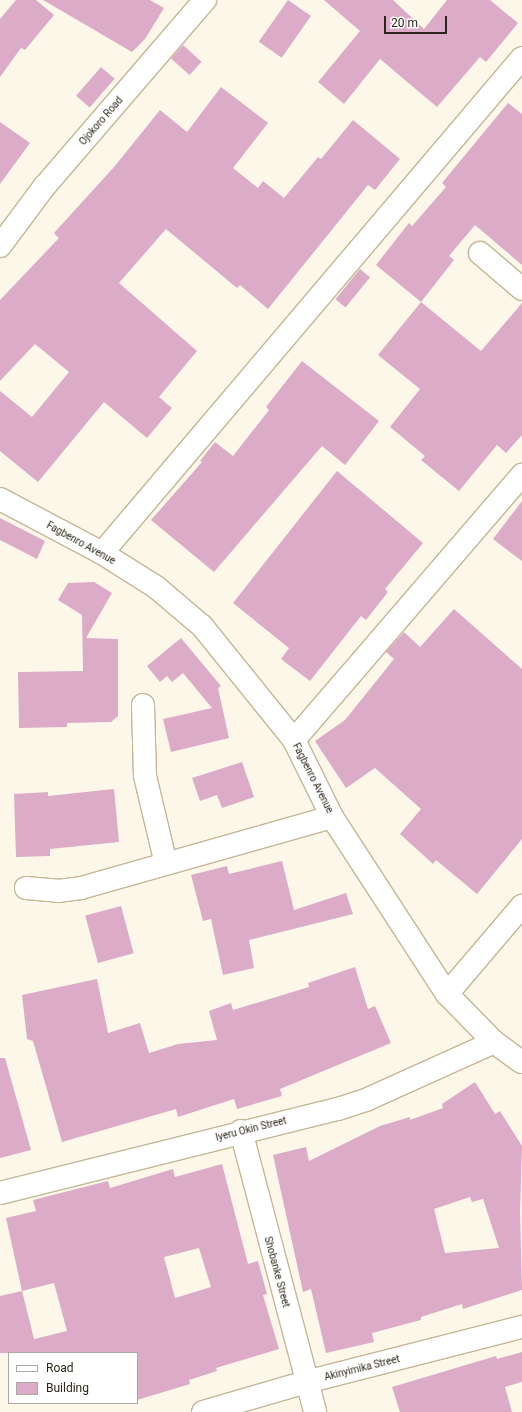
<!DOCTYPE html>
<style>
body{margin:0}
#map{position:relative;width:522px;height:1412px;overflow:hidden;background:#fdf7e9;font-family:Roboto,sans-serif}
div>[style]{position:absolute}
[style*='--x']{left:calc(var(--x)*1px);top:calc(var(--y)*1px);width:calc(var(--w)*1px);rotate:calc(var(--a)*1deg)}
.building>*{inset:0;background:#dcabc7;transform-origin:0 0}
.roads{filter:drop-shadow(1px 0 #c5b696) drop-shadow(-1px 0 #c5b696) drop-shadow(0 1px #c5b696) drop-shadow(0 -1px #c5b696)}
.minor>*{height:22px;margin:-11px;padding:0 11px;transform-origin:11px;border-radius:11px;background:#fff}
span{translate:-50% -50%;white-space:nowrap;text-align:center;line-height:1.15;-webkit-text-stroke:3.5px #fff;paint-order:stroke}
.street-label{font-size:10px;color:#2c261a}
.legend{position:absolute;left:8px;top:1352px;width:130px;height:52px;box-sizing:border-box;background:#fff;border:1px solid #aba8a3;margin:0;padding:5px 7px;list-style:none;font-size:12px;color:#2c261a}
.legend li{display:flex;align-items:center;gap:8px;height:20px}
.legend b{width:20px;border:1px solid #aba8a3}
.scale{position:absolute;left:384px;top:16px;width:63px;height:18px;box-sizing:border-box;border:2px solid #2c261a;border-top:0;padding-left:5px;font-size:12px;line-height:14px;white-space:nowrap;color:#2c261a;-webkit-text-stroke:3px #fff;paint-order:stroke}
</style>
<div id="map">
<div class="building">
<i style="clip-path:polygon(16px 0,36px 0,54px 15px,25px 50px,21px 48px,0 77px,0 19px)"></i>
<i style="clip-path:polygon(43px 0,150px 0,164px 8px,145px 39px,132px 52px)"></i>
<i style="left:288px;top:0;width:28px;height:51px;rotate:35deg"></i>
<i style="clip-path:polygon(324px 0,393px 0,424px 29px,447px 0,490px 0,518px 23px,486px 62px,480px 57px,437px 107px,380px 59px,344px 104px,318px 82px,360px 31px)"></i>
<i style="left:183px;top:45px;width:25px;height:18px;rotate:42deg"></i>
<i style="left:101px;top:67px;width:18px;height:38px;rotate:41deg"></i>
<i style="clip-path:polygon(221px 87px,268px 123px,233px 168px,258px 188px,263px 181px,284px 198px,318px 157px,321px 159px,353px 120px,400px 159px,375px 190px,368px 185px,268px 309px,240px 285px,237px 288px,166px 229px,119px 283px,197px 351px,159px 397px,172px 408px,147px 438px,104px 402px,38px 482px,0 451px,0 391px,32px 417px,69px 372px,35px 344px,0 381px,0 300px,59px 238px,54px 233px,114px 167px,160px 110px,187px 132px)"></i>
<i style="clip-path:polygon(508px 103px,522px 114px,522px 265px,475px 225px,449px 256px,454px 260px,421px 302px,376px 265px,409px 223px,412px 226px,446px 187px,442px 183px)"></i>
<i style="clip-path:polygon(0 122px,30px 143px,0 184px)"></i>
<i style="left:360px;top:269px;width:13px;height:39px;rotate:39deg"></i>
<i style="clip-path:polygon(421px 302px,481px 351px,522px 303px,522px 435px,506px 453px,497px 445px,459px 491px,421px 460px,425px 456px,390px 427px,420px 389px,378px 355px)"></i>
<i style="clip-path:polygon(302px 361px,379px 421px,345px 465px,322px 446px,214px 572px,151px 520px,202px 462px,200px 461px,215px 442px,233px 456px,269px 410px,266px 407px)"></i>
<i style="clip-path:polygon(337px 471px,423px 543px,385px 589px,388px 592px,366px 620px,361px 616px,310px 681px,281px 659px,289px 648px,233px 603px)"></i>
<i style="clip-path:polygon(522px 501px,522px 561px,493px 539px)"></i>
<i style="clip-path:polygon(0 518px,45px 541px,37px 559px,0 540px)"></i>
<i style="clip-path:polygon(94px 582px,112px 593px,86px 638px,118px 639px,118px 716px,111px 722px,67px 723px,67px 727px,19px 728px,18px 672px,83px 671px,82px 615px,58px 600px,68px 583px)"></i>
<i style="clip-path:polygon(454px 609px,522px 669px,522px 839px,477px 894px,436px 860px,433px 864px,400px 834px,421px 809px,375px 768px,346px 788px,315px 741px,345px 720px,394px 659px,386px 652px,404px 632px,420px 647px)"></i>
<i style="clip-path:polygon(181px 638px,221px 686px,218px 688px,229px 738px,171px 752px,163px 719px,212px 708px,183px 673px,172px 682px,167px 676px,160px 682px,147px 666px)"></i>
<i style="clip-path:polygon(242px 762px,254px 797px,222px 808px,217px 795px,200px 801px,192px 778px)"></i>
<i style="clip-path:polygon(114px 789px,119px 842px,50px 849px,50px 856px,16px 857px,14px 794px,48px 792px,48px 796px)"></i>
<i style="clip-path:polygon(282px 861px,294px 910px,346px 893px,353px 914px,249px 940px,254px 968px,223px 975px,211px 919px,203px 921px,191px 875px,227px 866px,229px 874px)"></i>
<i style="left:121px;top:906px;width:49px;height:37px;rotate:75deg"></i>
<i style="clip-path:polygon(355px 967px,368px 1009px,375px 1006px,391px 1043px,280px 1089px,282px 1096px,237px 1109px,234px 1099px,178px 1117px,176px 1109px,62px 1142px,33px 1041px,27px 1039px,22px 995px,97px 979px,108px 1033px,140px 1023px,149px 1053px,178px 1044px,217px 1040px,209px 1011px,231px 1003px,233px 1010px,309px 987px,308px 983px)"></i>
<i style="clip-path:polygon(0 1058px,5px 1058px,31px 1150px,0 1158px)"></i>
<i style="clip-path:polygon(evenodd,475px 1082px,495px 1114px,500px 1111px,522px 1146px,520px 1212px,522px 1290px,463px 1309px,462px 1304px,421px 1317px,421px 1320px,372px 1333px,374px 1342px,326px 1353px,311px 1289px,303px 1292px,273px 1155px,306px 1147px,309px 1161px,380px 1126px,410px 1117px,410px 1120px,443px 1108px,442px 1104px,475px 1082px,470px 1197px,472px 1202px,483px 1199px,499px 1248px,445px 1253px,434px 1209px,470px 1197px)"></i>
<i style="clip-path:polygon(evenodd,222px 1164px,248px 1264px,258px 1261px,267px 1294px,263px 1295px,279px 1349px,216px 1368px,217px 1371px,189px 1380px,190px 1384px,137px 1400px,137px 1353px,0 1353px,0 1296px,22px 1291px,6px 1218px,36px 1211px,33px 1200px,108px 1181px,110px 1188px,173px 1169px,175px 1177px,222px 1164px,199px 1248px,211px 1287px,175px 1298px,164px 1257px,199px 1248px,222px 1164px,54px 1283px,67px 1331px,34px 1339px,22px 1291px,54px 1283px)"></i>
<i style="clip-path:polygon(522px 1352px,522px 1382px,505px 1387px,512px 1412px,400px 1412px,392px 1387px,496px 1356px,497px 1359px)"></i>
</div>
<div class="roads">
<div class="minor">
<i style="--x:0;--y:246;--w:74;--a:-53.3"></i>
<i style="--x:44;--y:187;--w:247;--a:-49.3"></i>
<i style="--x:480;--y:253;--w:55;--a:40.6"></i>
<i style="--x:0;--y:499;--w:115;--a:27.9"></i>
<i style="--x:102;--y:553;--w:64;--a:32.2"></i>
<i style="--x:156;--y:587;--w:60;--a:40.3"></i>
<i style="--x:202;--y:626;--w:146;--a:51.1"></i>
<i style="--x:294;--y:740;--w:86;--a:63.7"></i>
<i style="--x:332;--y:817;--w:211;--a:57"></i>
<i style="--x:447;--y:994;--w:67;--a:45.6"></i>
<i style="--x:494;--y:1042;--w:34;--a:36"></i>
<i style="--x:102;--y:553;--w:649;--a:-49.69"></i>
<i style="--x:143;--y:705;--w:71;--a:88.4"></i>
<i style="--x:145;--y:776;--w:90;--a:76.6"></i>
<i style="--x:294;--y:740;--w:350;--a:-49.3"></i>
<i style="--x:26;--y:888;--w:32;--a:5"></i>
<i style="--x:58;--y:891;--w:23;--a:-7"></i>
<i style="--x:81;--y:888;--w:261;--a:-15.8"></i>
<i style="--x:447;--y:994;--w:116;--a:-49.6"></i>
<i style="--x:241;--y:1131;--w:291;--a:75.2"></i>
<i style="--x:0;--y:1193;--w:348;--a:-14"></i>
<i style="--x:338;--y:1109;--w:32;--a:-18"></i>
<i style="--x:368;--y:1099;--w:138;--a:-24.3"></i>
<i style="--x:203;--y:1412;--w:107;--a:-16.2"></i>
<i style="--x:306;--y:1382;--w:223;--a:-14.3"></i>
</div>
</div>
<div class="street-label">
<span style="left:101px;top:121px;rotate:-49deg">Ojokoro Road</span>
<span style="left:81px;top:543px;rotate:29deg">Fagbenro Avenue</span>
<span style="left:313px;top:778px;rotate:63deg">Fagbenro Avenue</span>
<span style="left:251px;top:1129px;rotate:-14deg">Iyeru Okin Street</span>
<span style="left:277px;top:1272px;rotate:75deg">Shobanke Street</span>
<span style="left:362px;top:1368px;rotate:-14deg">Akinyimika Street</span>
</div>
<ul class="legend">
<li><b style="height:5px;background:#fff"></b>Road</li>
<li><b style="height:11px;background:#dcabc7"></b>Building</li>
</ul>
<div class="scale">20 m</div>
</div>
